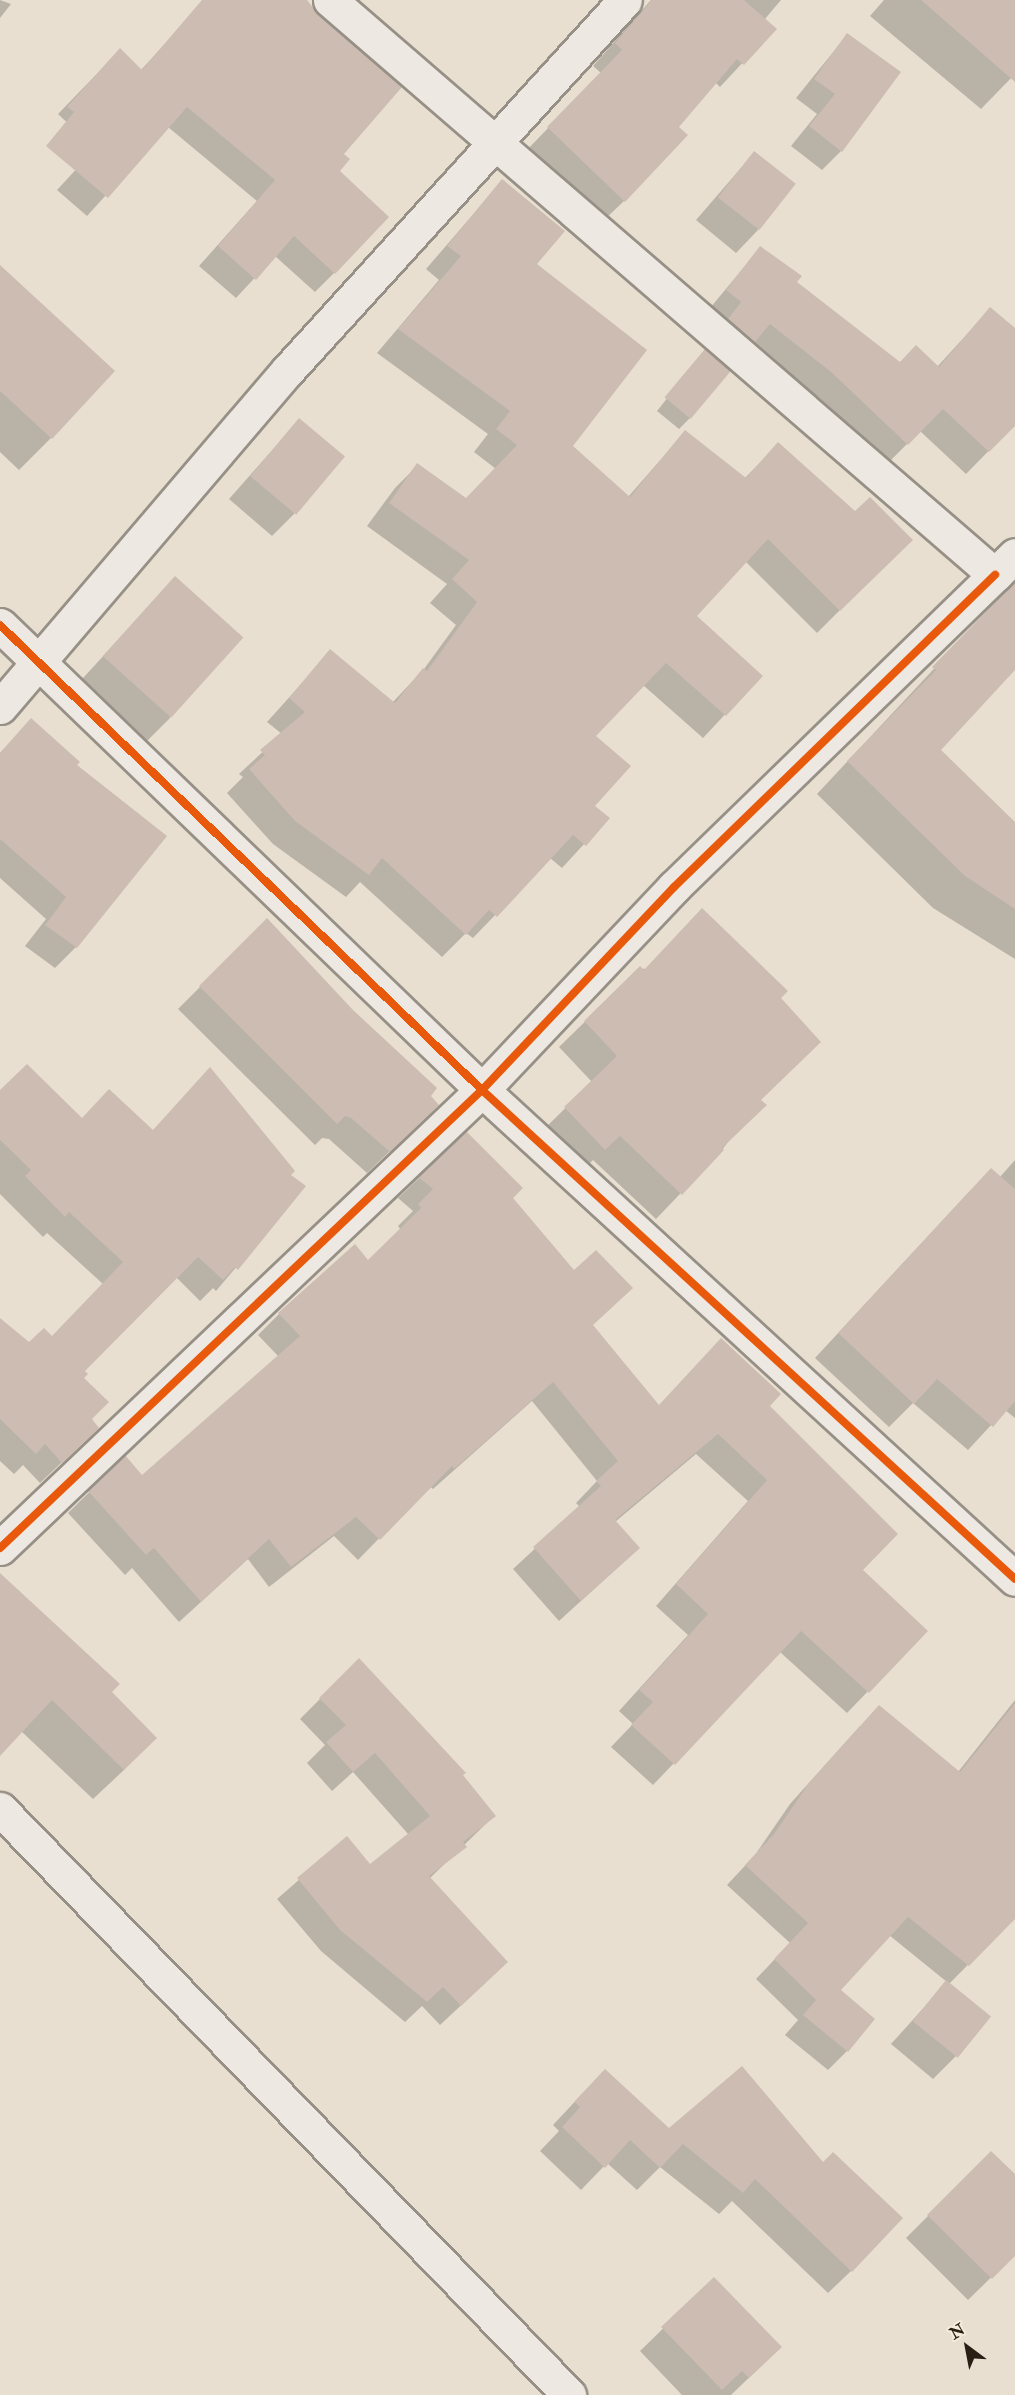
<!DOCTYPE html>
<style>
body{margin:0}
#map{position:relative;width:1015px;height:2395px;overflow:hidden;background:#e8dfd1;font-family:"IM FELL Double Pica",serif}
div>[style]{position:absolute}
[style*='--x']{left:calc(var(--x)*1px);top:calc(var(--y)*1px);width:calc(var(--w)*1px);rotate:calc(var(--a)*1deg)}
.shadow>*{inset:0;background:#0003}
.building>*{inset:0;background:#ccbcb1;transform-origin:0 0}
.roads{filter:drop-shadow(2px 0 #969086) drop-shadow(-2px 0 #969086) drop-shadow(0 2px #969086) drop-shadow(0 -2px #969086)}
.minor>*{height:33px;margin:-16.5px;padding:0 16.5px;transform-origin:16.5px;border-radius:16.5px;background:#ede8e1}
.cycleway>*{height:8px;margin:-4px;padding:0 4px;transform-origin:4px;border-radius:4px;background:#e8590c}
span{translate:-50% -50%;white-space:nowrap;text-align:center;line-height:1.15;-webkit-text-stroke:5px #f7ecdb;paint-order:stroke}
.north{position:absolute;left:937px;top:2317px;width:60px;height:60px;-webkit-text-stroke:4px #f7ecdb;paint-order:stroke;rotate:328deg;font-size:16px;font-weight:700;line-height:24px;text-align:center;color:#291f14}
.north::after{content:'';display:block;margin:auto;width:21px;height:27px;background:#291f14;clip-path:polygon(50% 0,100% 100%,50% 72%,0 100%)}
</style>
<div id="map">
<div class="shadow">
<i style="clip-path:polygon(0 0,11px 4px,0 18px)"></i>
<i style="clip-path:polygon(237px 0,304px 0,342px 154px,338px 171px,334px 273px,315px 292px,275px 256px,236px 298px,199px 266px,257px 201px,168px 127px,87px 216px,57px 190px,95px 149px,58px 114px,120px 50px,141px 70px,187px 20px)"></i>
<i style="clip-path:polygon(651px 0,781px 0,764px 20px,774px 29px,720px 87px,715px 82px,677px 127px,624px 201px,601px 223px,526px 151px,601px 73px,593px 66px)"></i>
<i style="clip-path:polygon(884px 0,1015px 0,1015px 74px,981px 109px,870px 16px)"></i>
<i style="clip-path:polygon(847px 35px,898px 73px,841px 151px,822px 170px,791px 146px,817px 114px,796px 98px)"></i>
<i style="clip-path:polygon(754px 153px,758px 230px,736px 253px,696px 220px)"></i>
<i style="clip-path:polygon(502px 181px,535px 264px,571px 446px,628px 497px,685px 432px,744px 479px,778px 444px,855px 513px,910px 540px,817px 633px,745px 561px,695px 616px,761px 676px,703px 738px,643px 685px,594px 736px,593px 806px,608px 818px,562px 868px,550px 858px,473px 938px,466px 933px,442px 957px,360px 882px,346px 897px,273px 844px,227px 793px,243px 777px,239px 774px,282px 734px,267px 722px,331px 651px,392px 703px,424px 669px,456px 625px,430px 603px,447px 584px,367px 526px,395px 488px,418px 465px,466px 499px,496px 469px,474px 452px,488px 434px,377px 353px,439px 280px,426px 269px)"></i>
<i style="clip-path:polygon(760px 248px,795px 282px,899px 364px,937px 367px,990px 309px,1015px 330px,1014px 425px,966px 474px,920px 431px,884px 467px,705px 314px)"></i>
<i style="clip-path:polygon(0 267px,51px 438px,19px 470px,0 452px)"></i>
<i style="clip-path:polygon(705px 351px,690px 418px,679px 429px,657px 411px)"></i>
<i style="clip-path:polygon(299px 420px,294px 514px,272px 536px,229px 499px)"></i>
<i style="clip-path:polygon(175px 578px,170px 718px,138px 750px,72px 690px)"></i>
<i style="clip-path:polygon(1015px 582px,1015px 668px,938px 750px,1015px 830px,1015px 959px,933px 908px,817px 794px)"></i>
<i style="clip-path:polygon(31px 720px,75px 765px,76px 947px,55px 968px,25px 946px,46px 919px,0 878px,0 753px)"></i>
<i style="clip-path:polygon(267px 920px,429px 1096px,415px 1127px,367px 1173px,329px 1139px,322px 1138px,315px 1145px,178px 1009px)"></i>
<i style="clip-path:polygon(640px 968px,779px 998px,760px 1100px,722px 1150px,656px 1219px,593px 1160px,579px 1174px,540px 1133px,592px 1082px,559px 1047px)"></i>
<i style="clip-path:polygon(0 1092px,82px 1119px,152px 1131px,289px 1175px,304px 1187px,216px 1291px,213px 1288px,200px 1301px,176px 1277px,83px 1371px,90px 1419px,76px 1449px,40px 1483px,23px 1465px,14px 1474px,0 1461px,0 1320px,29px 1344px,51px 1338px,103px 1284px,47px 1233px,43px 1237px,0 1194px)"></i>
<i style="clip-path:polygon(1015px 1160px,1015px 1418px,1005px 1410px,968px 1450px,913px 1403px,889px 1427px,815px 1358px,968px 1193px,1000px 1177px)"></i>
<i style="clip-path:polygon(419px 1178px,511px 1198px,591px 1326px,658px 1407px,768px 1406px,861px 1570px,926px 1631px,847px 1713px,780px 1652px,653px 1785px,611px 1747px,633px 1724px,619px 1711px,688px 1635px,656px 1606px,748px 1501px,696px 1454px,615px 1522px,617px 1568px,559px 1621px,513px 1569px,580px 1507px,576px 1503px,597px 1481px,532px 1401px,433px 1489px,430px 1486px,358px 1560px,334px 1536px,269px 1587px,248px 1559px,179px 1622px,132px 1568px,125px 1575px,68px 1513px,124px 1458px,142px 1477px,279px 1357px,258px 1335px,279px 1314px,368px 1262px,401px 1230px,398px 1226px,413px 1211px,398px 1198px)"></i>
<i style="clip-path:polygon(0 1580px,110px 1692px,125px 1769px,93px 1799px,21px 1731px,0 1752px)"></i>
<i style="clip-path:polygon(359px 1660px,494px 1816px,429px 1879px,486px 1982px,440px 2025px,422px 2006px,405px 2022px,321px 1951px,277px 1899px,347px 1838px,370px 1866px,409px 1835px,353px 1772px,332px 1791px,307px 1763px,325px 1745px,300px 1719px)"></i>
<i style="clip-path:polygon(1015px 1700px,1015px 1917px,949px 1984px,956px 2056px,933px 2079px,891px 2044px,947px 1982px,889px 1935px,838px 1990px,847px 2051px,828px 2070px,785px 2035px,798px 2020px,756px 1979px,790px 1943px,727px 1885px,755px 1855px,790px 1804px,860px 1726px,958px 1772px)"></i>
<i style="clip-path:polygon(742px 2068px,851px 2271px,828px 2293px,732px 2201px,719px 2214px,660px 2167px,637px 2190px,607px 2163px,581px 2190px,540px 2151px,559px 2131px,553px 2125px,582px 2094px,669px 2130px)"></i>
<i style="clip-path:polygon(991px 2153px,1015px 2177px,1015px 2254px,968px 2300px,906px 2238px)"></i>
<i style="clip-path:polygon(714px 2279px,757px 2370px,731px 2395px,682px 2395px,640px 2351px)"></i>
</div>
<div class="building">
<i style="clip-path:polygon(202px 0,307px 0,318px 14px,402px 87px,344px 154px,350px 159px,340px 171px,389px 217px,335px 274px,294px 236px,256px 280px,218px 246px,275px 180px,187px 107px,108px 198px,46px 146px,74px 112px,67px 107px,120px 48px,142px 70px)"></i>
<i style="clip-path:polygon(652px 0,744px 0,777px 29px,744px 65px,737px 59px,679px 127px,688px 135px,625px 202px,547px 127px,622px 50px,615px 43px)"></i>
<i style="clip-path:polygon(921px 0,1015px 0,1015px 82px)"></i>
<i style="clip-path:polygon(847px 33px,901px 72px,842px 152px,809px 126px,835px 94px,814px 79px)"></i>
<i style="left:754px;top:151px;width:53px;height:59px;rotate:38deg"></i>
<i style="clip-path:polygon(502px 179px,565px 231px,537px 264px,647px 350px,573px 446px,630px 497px,685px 430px,746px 478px,778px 442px,855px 511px,870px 497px,913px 540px,840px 611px,768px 539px,697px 616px,763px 676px,726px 716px,666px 663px,596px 736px,631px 766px,595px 806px,610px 818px,586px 846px,573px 835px,497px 917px,489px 910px,466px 935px,382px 858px,369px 875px,295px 821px,249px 769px,265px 755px,260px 750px,305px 712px,289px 698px,330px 649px,395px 703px,423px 668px,427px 671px,477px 602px,452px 579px,469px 560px,389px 503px,417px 463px,466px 498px,517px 445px,496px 429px,510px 411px,398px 329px,461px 256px,447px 246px)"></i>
<i style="clip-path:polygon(760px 246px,802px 276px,797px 282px,900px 362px,916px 345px,939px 367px,990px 307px,1015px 328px,1015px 426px,989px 452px,943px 409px,908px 445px,831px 372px,770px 324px,755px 342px,728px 319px,741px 302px,726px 290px)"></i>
<i style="clip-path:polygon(0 265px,115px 371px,52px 439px,0 391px)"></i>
<i style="left:705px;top:349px;width:34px;height:63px;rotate:40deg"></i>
<i style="left:299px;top:418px;width:60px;height:76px;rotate:40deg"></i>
<i style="left:175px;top:576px;width:92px;height:108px;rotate:42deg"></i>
<i style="clip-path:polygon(1015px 582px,1015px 670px,941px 750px,1015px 822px,1015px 909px,965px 876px,847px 761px,936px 670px,932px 667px)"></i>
<i style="clip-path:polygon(31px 718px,80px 762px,77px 765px,167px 836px,77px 948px,45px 925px,66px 897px,0 839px,0 753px)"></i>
<i style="clip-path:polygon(702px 908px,788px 991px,781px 998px,821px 1042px,761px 1100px,767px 1105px,722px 1148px,724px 1150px,682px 1195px,620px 1136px,605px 1150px,564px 1107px,617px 1056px,584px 1021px,640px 966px,644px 970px)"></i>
<i style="clip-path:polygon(267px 918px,353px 1010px,437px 1088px,431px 1096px,439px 1105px,390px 1152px,351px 1118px,345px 1116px,337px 1124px,199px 986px)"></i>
<i style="clip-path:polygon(27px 1064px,82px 1118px,109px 1089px,153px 1130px,210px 1067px,295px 1171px,291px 1175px,306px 1186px,238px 1270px,235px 1267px,223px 1280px,198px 1257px,85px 1371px,88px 1374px,84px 1378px,109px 1402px,92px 1419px,99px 1428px,62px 1463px,45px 1444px,36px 1454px,0 1419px,0 1318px,29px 1342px,44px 1328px,52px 1336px,123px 1262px,69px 1212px,65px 1217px,25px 1176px,31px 1170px,0 1140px,0 1090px)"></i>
<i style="clip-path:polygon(466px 1131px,523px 1188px,513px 1198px,574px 1270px,596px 1250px,633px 1288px,593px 1325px,659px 1405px,721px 1338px,781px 1394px,770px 1406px,898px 1534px,863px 1570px,928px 1631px,869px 1693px,801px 1631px,675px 1765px,631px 1725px,653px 1702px,639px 1690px,708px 1614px,676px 1584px,767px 1480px,718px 1434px,615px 1520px,640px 1548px,581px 1601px,533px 1547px,601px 1486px,596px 1481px,618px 1461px,553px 1382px,454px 1469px,452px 1466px,380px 1540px,356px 1517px,291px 1567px,269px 1539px,201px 1602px,154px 1548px,146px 1555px,88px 1491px,125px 1455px,142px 1475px,300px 1336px,278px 1313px,355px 1244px,368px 1260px,421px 1208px,418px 1204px,433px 1189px,418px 1177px)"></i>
<i style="clip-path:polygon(991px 1168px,1015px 1189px,1015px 1401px,993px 1427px,937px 1379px,914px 1404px,838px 1333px)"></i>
<i style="clip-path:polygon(0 1573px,120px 1684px,112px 1692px,157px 1738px,124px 1770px,52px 1700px,0 1756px)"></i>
<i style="clip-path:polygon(359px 1658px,466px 1773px,463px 1775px,496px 1816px,463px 1842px,467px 1847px,429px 1876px,508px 1962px,461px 2006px,443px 1987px,427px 2002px,340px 1930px,297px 1878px,347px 1836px,370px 1864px,430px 1816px,375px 1753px,353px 1772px,326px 1742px,346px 1725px,319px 1698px)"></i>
<i style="clip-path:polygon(1015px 1703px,1015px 1919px,969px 1966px,908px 1917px,841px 1990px,875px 2019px,848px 2052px,803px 2015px,816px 2000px,774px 1959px,808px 1923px,745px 1865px,774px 1834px,809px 1783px,879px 1705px,960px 1772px)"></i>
<i style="left:946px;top:1980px;width:58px;height:53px;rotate:39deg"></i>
<i style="clip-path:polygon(742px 2066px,823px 2162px,833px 2152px,903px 2218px,852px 2272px,755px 2179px,743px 2193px,683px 2144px,660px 2168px,630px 2140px,605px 2168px,562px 2127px,580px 2107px,574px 2102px,605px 2069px,669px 2128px)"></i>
<i style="clip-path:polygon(991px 2151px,1015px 2174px,1015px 2256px,992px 2279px,927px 2215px)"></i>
<i style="clip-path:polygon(714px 2277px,782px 2347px,749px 2378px,742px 2371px,722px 2390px,661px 2327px)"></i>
</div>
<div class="roads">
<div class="minor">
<i style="--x:330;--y:0;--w:879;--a:40.85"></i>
<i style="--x:995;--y:575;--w:28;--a:-45"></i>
<i style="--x:0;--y:625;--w:670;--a:43.97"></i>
<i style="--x:482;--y:1090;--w:723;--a:42.53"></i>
<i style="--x:0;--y:707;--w:443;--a:-49.5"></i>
<i style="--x:288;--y:370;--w:500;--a:-47.67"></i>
<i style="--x:0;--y:1548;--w:665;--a:-43.54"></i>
<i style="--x:482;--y:1090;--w:279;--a:-46.6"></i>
<i style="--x:674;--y:887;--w:448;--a:-44.2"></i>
<i style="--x:0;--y:1809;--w:817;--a:45.84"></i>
</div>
</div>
<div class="cycleway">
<i style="--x:0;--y:625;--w:670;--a:43.97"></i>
<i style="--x:482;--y:1090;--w:723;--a:42.53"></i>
<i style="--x:0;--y:1548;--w:665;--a:-43.54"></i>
<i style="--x:482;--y:1090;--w:279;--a:-46.6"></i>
<i style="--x:674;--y:887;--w:448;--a:-44.2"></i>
</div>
<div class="north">N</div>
</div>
